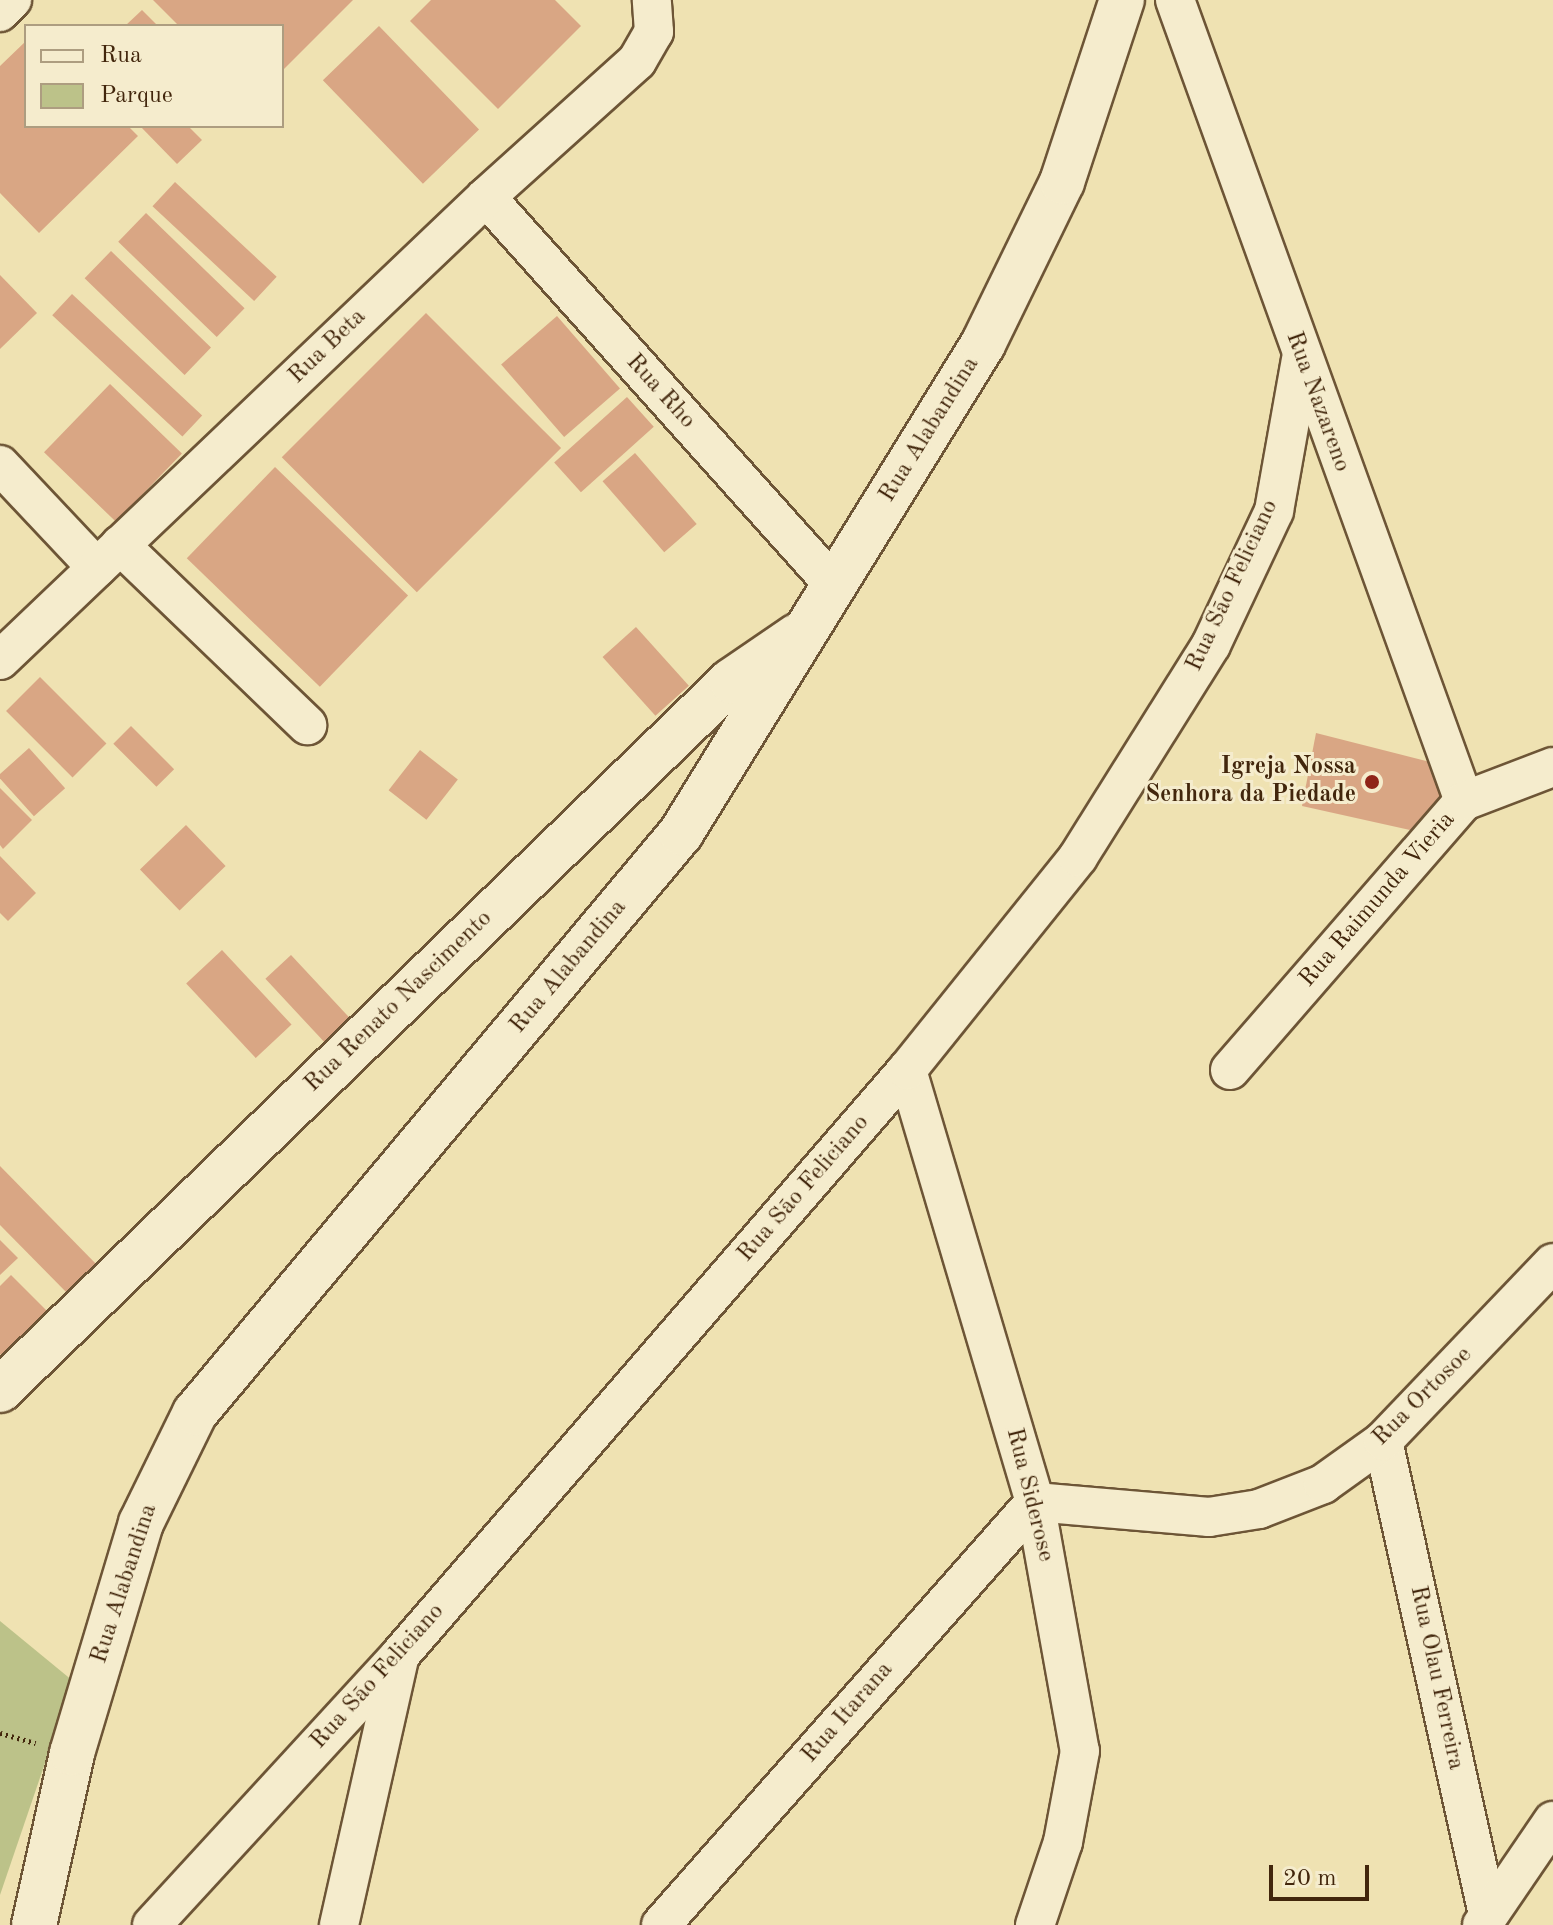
<!DOCTYPE html>
<meta charset="utf-8">
<style>
body{margin:0}
#map{position:relative;width:1553px;height:1925px;overflow:hidden;background:#efe2b2;font-family:"Old Standard TT",serif}
div>[style]{position:absolute}
[style*='--x']{left:calc(var(--x)*1px);top:calc(var(--y)*1px);width:calc(var(--w)*1px);rotate:calc(var(--a)*1deg)}
.green>*{inset:0;background:#bcc289}
.building>*{inset:0;background:#d9a684;transform-origin:0 0}
.path>*{height:5px;margin-top:-2.5px;transform-origin:0;background:repeating-linear-gradient(90deg,#42260c 0 2px,transparent 0 6px)}
.roads{filter:drop-shadow(2px 0 #6d5536) drop-shadow(-2px 0 #6d5536) drop-shadow(0 2px #6d5536) drop-shadow(0 -2px #6d5536)}
.minor>*{height:38px;margin:-19px;padding:0 19px;transform-origin:19px;border-radius:19px;background:#f5eccd}
.tertiary>*{height:44px;margin:-22px;padding:0 22px;transform-origin:22px;border-radius:22px;background:#f5eccd}
.dots>*{width:22px;height:22px;translate:-50% -50%;box-sizing:border-box;border:4px solid #f5eccd;border-radius:50%}
span{translate:-50% -50%;white-space:nowrap;text-align:center;line-height:1.15;-webkit-text-stroke:6px #f5eccd;paint-order:stroke}
.street-label{font-size:24px;color:#42260c}
.poi-label{font-size:24px;color:#42260c;font-weight:700}
.right{translate:-100% -50%;text-align:right}
.legend{position:absolute;left:24px;top:24px;width:260px;height:104px;box-sizing:border-box;background:#f5eccd;border:2px solid #ad9d80;margin:0;padding:10px 14px;list-style:none;font-size:24px;color:#42260c}
.legend li{display:flex;align-items:center;gap:16px;height:40px}
.legend b{width:40px;border:2px solid #ad9d80}
.scale{position:absolute;left:1269px;top:1865px;width:100px;height:36px;box-sizing:border-box;border:4px solid #42260c;border-top:0;padding-left:10px;font-size:24px;line-height:28px;white-space:nowrap;color:#42260c;-webkit-text-stroke:6px #f5eccd;paint-order:stroke}
</style>
<div id="map">
<div class="green">
<i style="clip-path:polygon(0 1621px,73px 1681px,0 1895px)"></i>
</div>
<div class="building">
<i style="clip-path:polygon(153px 0,353px 0,282px 71px,282px 26px,179px 26px)"></i>
<i style="clip-path:polygon(431px 0,555px 0,581px 26px,498px 109px,410px 21px)"></i>
<i style="clip-path:polygon(142px 10px,158px 26px,125px 26px)"></i>
<i style="left:379px;top:26px;width:144px;height:78px;rotate:46deg"></i>
<i style="clip-path:polygon(26px 41px,26px 126px,128px 126px,138px 136px,39px 233px,0 193px,0 66px)"></i>
<i style="clip-path:polygon(140px 126px,188px 126px,202px 140px,177px 164px)"></i>
<i style="left:175px;top:182px;width:139px;height:33px;rotate:43deg"></i>
<i style="left:146px;top:213px;width:137px;height:40px;rotate:44deg"></i>
<i style="left:111px;top:251px;width:139px;height:38px;rotate:44deg"></i>
<i style="clip-path:polygon(0 275px,37px 313px,0 349px)"></i>
<i style="left:72px;top:294px;width:178px;height:29px;rotate:43deg"></i>
<i style="left:426px;top:313px;width:191px;height:204px;rotate:45deg"></i>
<i style="left:557px;top:316px;width:96px;height:74px;rotate:49deg"></i>
<i style="left:110px;top:384px;width:100px;height:95px;rotate:44deg"></i>
<i style="left:627px;top:397px;width:40px;height:98px;rotate:48deg"></i>
<i style="left:635px;top:453px;width:94px;height:43px;rotate:49deg"></i>
<i style="left:275px;top:467px;width:185px;height:127px;rotate:44deg"></i>
<i style="left:636px;top:627px;width:79px;height:45px;rotate:48deg"></i>
<i style="left:40px;top:677px;width:94px;height:48px;rotate:45deg"></i>
<i style="left:131px;top:726px;width:61px;height:25px;rotate:45deg"></i>
<i style="clip-path:polygon(1316px 733px,1434px 763px,1443px 802px,1419px 832px,1302px 806px)"></i>
<i style="left:29px;top:748px;width:54px;height:42px;rotate:48deg"></i>
<i style="left:420px;top:750px;width:48px;height:51px;rotate:38deg"></i>
<i style="clip-path:polygon(0 788px,32px 820px,3px 849px,0 845px)"></i>
<i style="left:186px;top:825px;width:57px;height:64px;rotate:46deg"></i>
<i style="clip-path:polygon(0 856px,36px 893px,8px 921px,0 913px)"></i>
<i style="left:222px;top:950px;width:102px;height:49px;rotate:47deg"></i>
<i style="left:291px;top:955px;width:87px;height:35px;rotate:47deg"></i>
<i style="clip-path:polygon(0 1166px,99px 1267px,70px 1296px,0 1225px)"></i>
<i style="clip-path:polygon(0 1240px,18px 1258px,0 1275px)"></i>
<i style="clip-path:polygon(11px 1275px,53px 1317px,7px 1361px,0 1354px,0 1286px)"></i>
</div>
<div class="path">
<i style="--x:0;--y:1733;--w:37;--a:16"></i>
</div>
<div class="roads">
<div class="minor">
<i style="--x:1175;--y:0;--w:852;--a:70.16"></i>
<i style="--x:0;--y:12;--w:17;--a:-45"></i>
<i style="--x:486;--y:197;--w:523;--a:48.1"></i>
<i style="--x:0;--y:465;--w:141;--a:46.7"></i>
<i style="--x:120;--y:545;--w:260;--a:43.9"></i>
<i style="--x:0;--y:660;--w:671;--a:-43.61"></i>
<i style="--x:486;--y:197;--w:203;--a:-42"></i>
<i style="--x:637;--y:61;--w:34;--a:-60"></i>
<i style="--x:654;--y:32;--w:32;--a:-94"></i>
<i style="--x:907;--y:1070;--w:451;--a:73.5"></i>
<i style="--x:1035;--y:1502;--w:253;--a:79.8"></i>
<i style="--x:1080;--y:1751;--w:93;--a:100.6"></i>
<i style="--x:1063;--y:1842;--w:88;--a:108.6"></i>
<i style="--x:1230;--y:1070;--w:357;--a:-49"></i>
<i style="--x:1464;--y:801;--w:95;--a:-20.9"></i>
<i style="--x:1383;--y:1441;--w:485;--a:77.5"></i>
<i style="--x:152;--y:1925;--w:367;--a:-47.4"></i>
<i style="--x:400;--y:1655;--w:774;--a:-49.09"></i>
<i style="--x:907;--y:1070;--w:273;--a:-51.2"></i>
<i style="--x:1078;--y:857;--w:250;--a:-57.9"></i>
<i style="--x:1211;--y:645;--w:148;--a:-64.8"></i>
<i style="--x:1274;--y:511;--w:154;--a:-79.9"></i>
<i style="--x:339;--y:1925;--w:274;--a:-77.3"></i>
<i style="--x:661;--y:1925;--w:565;--a:-48.52"></i>
<i style="--x:1035;--y:1502;--w:175;--a:4.9"></i>
<i style="--x:1209;--y:1517;--w:51;--a:-9.1"></i>
<i style="--x:1259;--y:1509;--w:69;--a:-21.3"></i>
<i style="--x:1323;--y:1484;--w:74;--a:-35.6"></i>
<i style="--x:1383;--y:1441;--w:246;--a:-46.3"></i>
<i style="--x:1482;--y:1925;--w:126;--a:-55.7"></i>
</div>
<div class="tertiary">
<i style="--x:0;--y:1390;--w:1018;--a:-44.12"></i>
<i style="--x:731;--y:681;--w:80;--a:-34.3"></i>
<i style="--x:34;--y:1925;--w:176;--a:-77.5"></i>
<i style="--x:72;--y:1753;--w:240;--a:-73.3"></i>
<i style="--x:141;--y:1523;--w:123;--a:-63.9"></i>
<i style="--x:195;--y:1413;--w:757;--a:-50.04"></i>
<i style="--x:681;--y:833;--w:575;--a:-58.3"></i>
<i style="--x:983;--y:344;--w:180;--a:-64"></i>
<i style="--x:1062;--y:182;--w:192;--a:-71.8"></i>
</div>
</div>
<div class="dots">
<i style="left:1372px;top:782px;background:#8f2418"></i>
</div>
<div class="street-label">
<span style="left:328px;top:347px;rotate:-44deg">Rua Beta</span>
<span style="left:660px;top:392px;rotate:48deg">Rua Rho</span>
<span style="left:1317px;top:402px;rotate:70deg">Rua Nazareno</span>
<span style="left:930px;top:430px;rotate:-58deg">Rua Alabandina</span>
<span style="left:1233px;top:586px;rotate:-65deg">Rua São Feliciano</span>
<span style="left:1378px;top:900px;rotate:-49deg">Rua Raimunda Vieria</span>
<span style="left:569px;top:967px;rotate:-50deg">Rua Alabandina</span>
<span style="left:399px;top:1002px;rotate:-44deg">Rua Renato Nascimento</span>
<span style="left:804px;top:1189px;rotate:-49deg">Rua São Feliciano</span>
<span style="left:1423px;top:1397px;rotate:-45deg">Rua Ortosoe</span>
<span style="left:1029px;top:1495px;rotate:76deg">Rua Siderose</span>
<span style="left:125px;top:1584px;rotate:-72deg">Rua Alabandina</span>
<span style="left:378px;top:1677px;rotate:-48deg">Rua São Feliciano</span>
<span style="left:1436px;top:1678px;rotate:78deg">Rua Olau Ferreira</span>
<span style="left:848px;top:1713px;rotate:-49deg">Rua Itarana</span>
</div>
<div class="poi-label">
<span class="right" style="left:1356px;top:782px">Igreja Nossa<br>Senhora da Piedade</span>
</div>
<ul class="legend">
<li><b style="height:10px;background:#f5eccd"></b>Rua</li>
<li><b style="height:22px;background:#bcc289"></b>Parque</li>
</ul>
<div class="scale">20 m</div>
</div>
